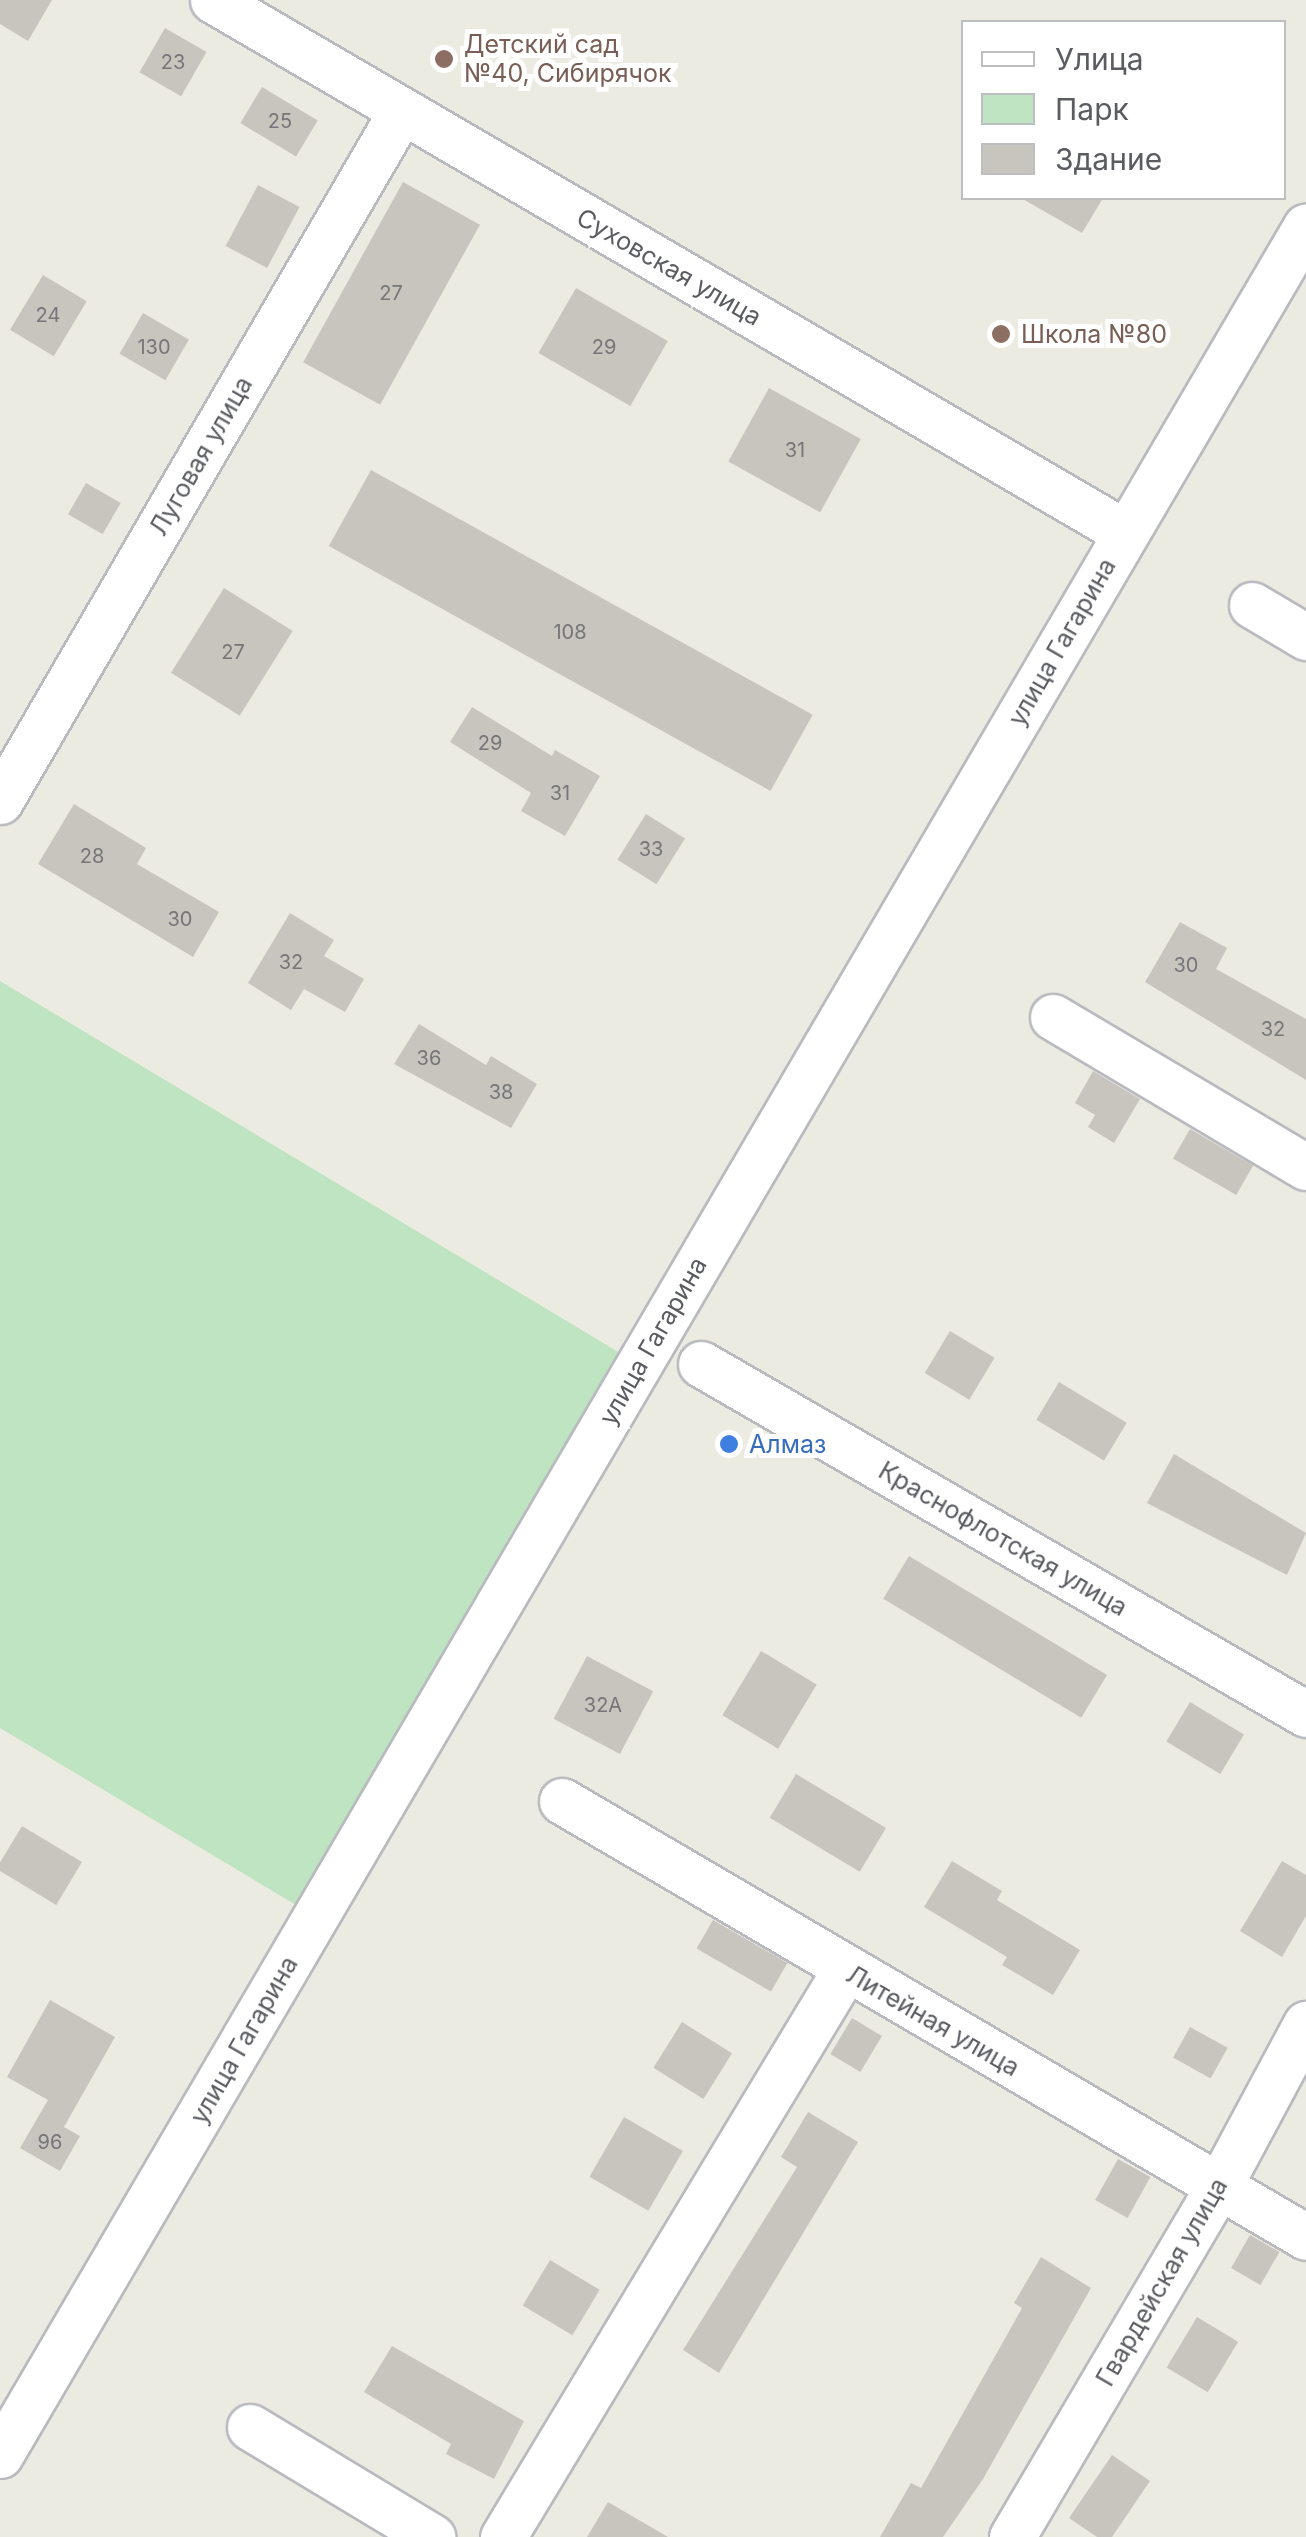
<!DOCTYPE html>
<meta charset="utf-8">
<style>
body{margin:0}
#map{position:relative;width:1306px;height:2537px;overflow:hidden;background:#ecebe1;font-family:Inter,sans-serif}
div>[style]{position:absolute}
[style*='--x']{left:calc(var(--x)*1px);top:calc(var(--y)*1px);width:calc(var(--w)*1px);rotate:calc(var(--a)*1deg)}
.green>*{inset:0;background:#bee4c2}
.building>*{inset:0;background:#c8c5bf;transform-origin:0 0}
.roads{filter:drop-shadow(2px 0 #b9bac0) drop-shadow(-2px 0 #b9bac0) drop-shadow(0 2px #b9bac0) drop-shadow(0 -2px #b9bac0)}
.minor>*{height:45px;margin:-22.5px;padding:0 22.5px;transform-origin:22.5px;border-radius:22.5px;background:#fff}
.dots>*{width:28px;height:28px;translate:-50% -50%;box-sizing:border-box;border:5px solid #fff;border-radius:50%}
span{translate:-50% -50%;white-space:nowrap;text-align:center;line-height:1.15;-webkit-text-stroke:10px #fff;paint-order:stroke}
.number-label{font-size:20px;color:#767679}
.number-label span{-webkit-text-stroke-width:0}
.education-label{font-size:25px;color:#785e54}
.left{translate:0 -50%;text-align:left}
.street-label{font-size:25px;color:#5a5c62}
.shop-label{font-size:25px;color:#366cbe}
.legend{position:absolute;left:961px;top:20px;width:325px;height:180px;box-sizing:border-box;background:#fff;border:2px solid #bdbec0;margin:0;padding:12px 18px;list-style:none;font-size:30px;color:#5a5c62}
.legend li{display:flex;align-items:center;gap:20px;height:50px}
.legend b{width:50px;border:2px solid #bdbec0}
</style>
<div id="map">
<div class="green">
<i style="clip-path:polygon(0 981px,630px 1359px,301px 1908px,0 1728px)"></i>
</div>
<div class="building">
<i style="clip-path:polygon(0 0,52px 0,28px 41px,0 24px)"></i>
<i style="left:165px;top:28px;width:48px;height:51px;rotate:30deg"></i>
<i style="left:262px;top:87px;width:65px;height:42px;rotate:31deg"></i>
<i style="left:403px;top:182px;width:88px;height:206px;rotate:29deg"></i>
<i style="left:258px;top:185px;width:47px;height:69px;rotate:28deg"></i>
<i style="clip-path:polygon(1021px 198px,1103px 198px,1082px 233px)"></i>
<i style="left:43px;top:275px;width:51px;height:64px;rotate:31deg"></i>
<i style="left:576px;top:288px;width:106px;height:75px;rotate:30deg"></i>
<i style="left:143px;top:313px;width:53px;height:47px;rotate:30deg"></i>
<i style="left:769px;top:388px;width:105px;height:84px;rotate:29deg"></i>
<i style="left:371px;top:470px;width:505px;height:87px;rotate:29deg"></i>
<i style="left:86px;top:483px;width:40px;height:36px;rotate:30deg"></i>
<i style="left:224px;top:588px;width:81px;height:100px;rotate:32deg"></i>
<i style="clip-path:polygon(472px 707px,552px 756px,555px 750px,600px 776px,565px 836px,521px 811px,531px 793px,450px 742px)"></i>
<i style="clip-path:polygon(74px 804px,146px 848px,137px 864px,219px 912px,193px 957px,38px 864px)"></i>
<i style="left:646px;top:814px;width:46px;height:54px;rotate:32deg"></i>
<i style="clip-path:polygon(290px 913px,334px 940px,324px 956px,364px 979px,345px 1012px,304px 989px,291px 1010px,248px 983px)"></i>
<i style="clip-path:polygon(1180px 922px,1227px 948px,1216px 969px,1306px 1019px,1306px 1080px,1145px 982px)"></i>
<i style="clip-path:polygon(419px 1024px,486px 1065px,491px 1056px,537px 1084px,511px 1128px,394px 1064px)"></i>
<i style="clip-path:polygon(1093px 1071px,1140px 1099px,1114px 1143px,1088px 1127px,1095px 1115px,1075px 1103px)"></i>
<i style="left:1190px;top:1129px;width:73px;height:34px;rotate:30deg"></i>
<i style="left:950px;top:1331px;width:52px;height:49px;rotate:31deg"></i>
<i style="left:1059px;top:1382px;width:79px;height:44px;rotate:31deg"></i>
<i style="clip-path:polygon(1174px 1454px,1306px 1533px,1287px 1575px,1147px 1503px)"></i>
<i style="left:909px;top:1556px;width:231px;height:50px;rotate:31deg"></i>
<i style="left:761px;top:1651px;width:65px;height:75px;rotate:31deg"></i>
<i style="left:587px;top:1656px;width:75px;height:71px;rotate:28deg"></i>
<i style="left:1190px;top:1702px;width:63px;height:46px;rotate:31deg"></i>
<i style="left:796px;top:1774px;width:105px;height:51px;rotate:31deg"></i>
<i style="left:22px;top:1826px;width:70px;height:50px;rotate:31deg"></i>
<i style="clip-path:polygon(952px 1861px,1002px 1891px,997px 1900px,1080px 1950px,1053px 1995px,1002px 1965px,1007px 1957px,924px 1907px)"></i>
<i style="clip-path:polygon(1282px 1861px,1306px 1875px,1306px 1916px,1282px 1957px,1240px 1931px)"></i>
<i style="left:713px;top:1920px;width:86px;height:33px;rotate:30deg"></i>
<i style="clip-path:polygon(50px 2000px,115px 2037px,64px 2127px,80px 2136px,60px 2171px,20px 2148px,48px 2100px,7px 2077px)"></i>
<i style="left:852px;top:2018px;width:35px;height:42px;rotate:31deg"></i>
<i style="left:682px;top:2022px;width:59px;height:54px;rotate:32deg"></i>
<i style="left:1190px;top:2027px;width:43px;height:35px;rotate:29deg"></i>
<i style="clip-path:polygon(808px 2112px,858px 2142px,719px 2373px,683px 2350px,797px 2167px,781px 2157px)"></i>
<i style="left:624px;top:2117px;width:68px;height:69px;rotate:30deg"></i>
<i style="left:1118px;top:2159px;width:37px;height:47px;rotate:29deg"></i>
<i style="left:1250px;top:2235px;width:34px;height:38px;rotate:30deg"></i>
<i style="clip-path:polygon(1041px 2257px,1091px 2288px,983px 2479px,943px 2537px,880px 2537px,911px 2483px,921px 2488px,1022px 2308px,1014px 2303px)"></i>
<i style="left:550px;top:2260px;width:58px;height:53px;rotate:31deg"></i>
<i style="left:1197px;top:2317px;width:48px;height:59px;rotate:31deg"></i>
<i style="clip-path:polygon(392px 2346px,524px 2421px,494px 2479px,446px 2454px,451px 2444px,364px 2392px)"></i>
<i style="clip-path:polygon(1112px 2455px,1150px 2481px,1112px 2537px,1097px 2537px,1069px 2518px)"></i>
<i style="clip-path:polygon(608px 2502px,668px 2537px,587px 2537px)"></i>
</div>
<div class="roads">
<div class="minor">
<i style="--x:213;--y:0;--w:1057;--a:30.28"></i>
<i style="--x:1252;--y:605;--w:63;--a:30.7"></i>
<i style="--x:0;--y:801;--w:799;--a:-59.81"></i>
<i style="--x:1053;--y:1017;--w:294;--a:30.7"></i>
<i style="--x:701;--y:1364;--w:699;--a:30.05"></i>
<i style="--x:562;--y:1801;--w:862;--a:30.37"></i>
<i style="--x:250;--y:2427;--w:213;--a:31.1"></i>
<i style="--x:0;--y:2455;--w:2583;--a:-59.63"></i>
<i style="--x:503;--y:2537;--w:662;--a:-58.9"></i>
<i style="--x:1012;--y:2537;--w:407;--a:-59.5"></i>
<i style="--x:1219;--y:2186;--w:184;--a:-61.8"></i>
</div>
</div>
<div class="dots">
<i style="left:444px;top:59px;background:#8d6e63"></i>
<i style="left:1001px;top:334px;background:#8d6e63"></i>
<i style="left:729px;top:1444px;background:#3f7fe0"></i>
</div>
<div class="number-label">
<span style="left:173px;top:62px">23</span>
<span style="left:280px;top:121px">25</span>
<span style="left:391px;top:293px">27</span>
<span style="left:48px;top:315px">24</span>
<span style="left:154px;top:347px">130</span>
<span style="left:604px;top:347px">29</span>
<span style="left:795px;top:450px">31</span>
<span style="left:570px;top:632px">108</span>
<span style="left:233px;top:652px">27</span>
<span style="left:490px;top:743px">29</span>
<span style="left:560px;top:793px">31</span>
<span style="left:651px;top:849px">33</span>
<span style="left:92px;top:856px">28</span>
<span style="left:180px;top:919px">30</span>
<span style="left:291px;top:962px">32</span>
<span style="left:1186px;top:965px">30</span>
<span style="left:1273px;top:1029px">32</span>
<span style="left:429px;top:1058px">36</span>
<span style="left:501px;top:1092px">38</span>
<span style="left:603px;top:1705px">32А</span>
<span style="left:50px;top:2142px">96</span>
</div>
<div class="education-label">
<span class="left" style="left:464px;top:59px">Детский сад<br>№40, Сибирячок</span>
<span class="left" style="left:1021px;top:334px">Школа №80</span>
</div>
<div class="street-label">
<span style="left:669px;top:267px;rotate:30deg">Суховская улица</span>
<span style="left:201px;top:456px;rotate:-60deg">Луговая улица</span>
<span style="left:1062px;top:642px;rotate:-60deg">улица Гагарина</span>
<span style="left:653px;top:1341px;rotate:-60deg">улица Гагарина</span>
<span style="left:1003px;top:1539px;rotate:30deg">Краснофлотская улица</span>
<span style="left:933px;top:2021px;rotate:30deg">Литейная улица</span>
<span style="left:244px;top:2040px;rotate:-60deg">улица Гагарина</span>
<span style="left:1162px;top:2282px;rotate:-60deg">Гвардейская улица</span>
</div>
<div class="shop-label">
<span class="left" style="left:749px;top:1444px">Алмаз</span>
</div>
<ul class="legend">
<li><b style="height:12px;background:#fff"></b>Улица</li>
<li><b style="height:28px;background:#bee4c2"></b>Парк</li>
<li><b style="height:28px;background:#c8c5bf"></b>Здание</li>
</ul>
</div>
